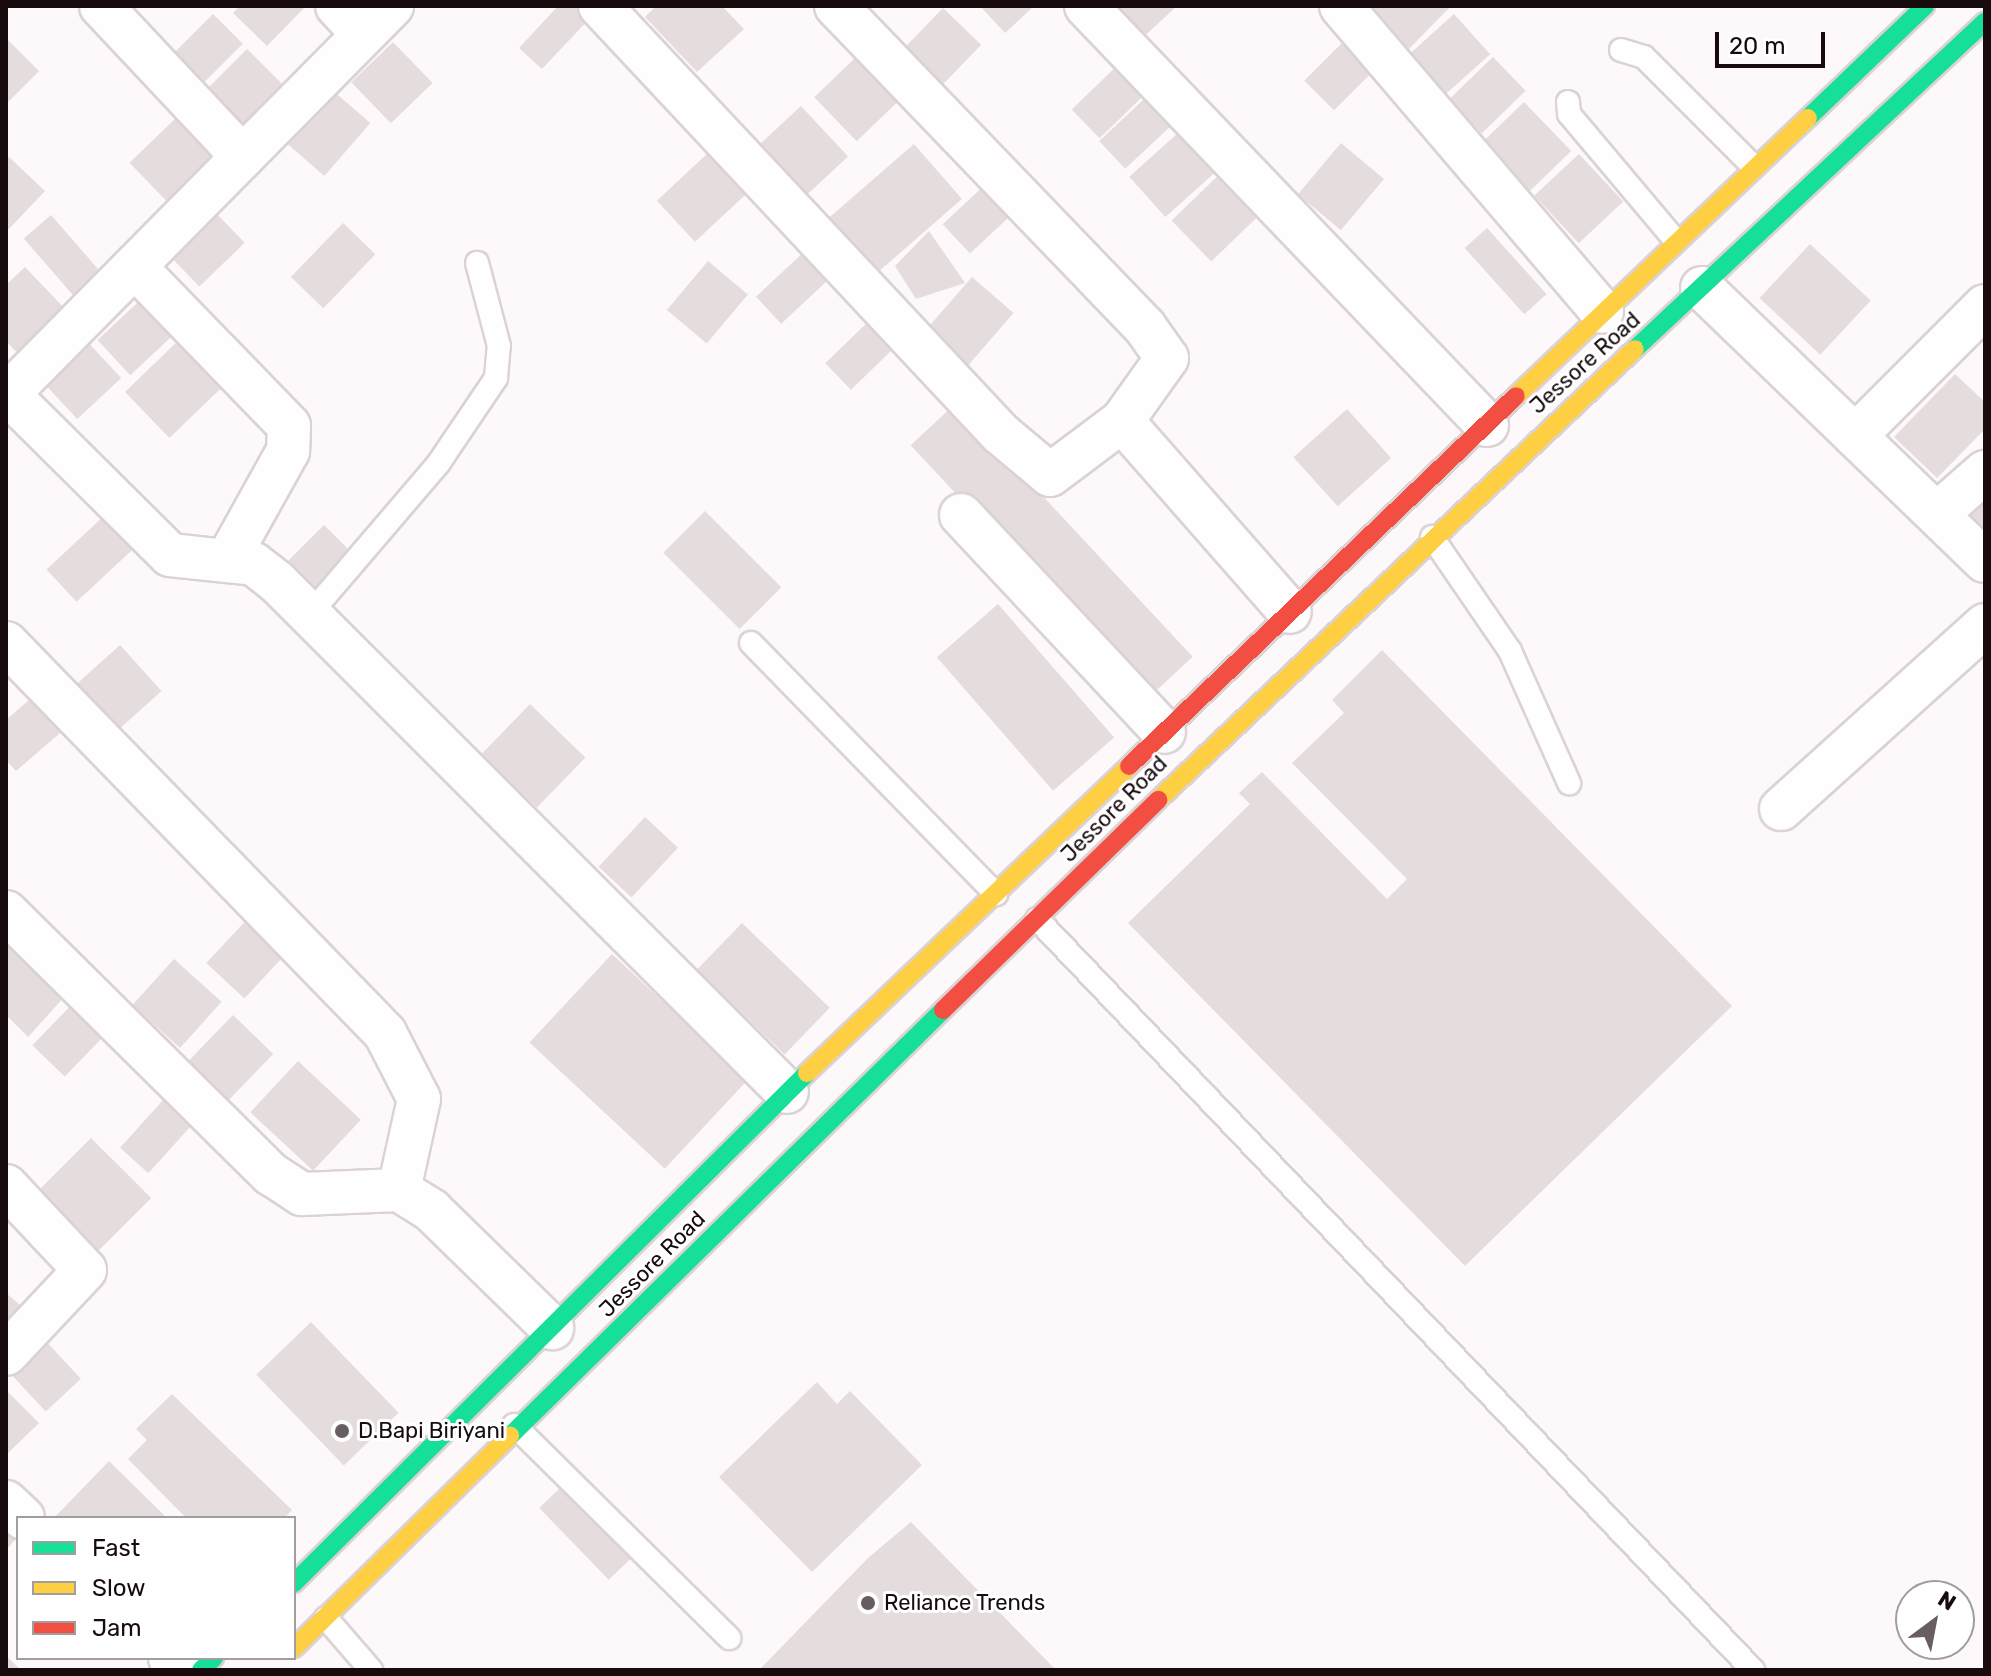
<!DOCTYPE html>
<style>
body{margin:0}
#map{position:relative;width:1991px;height:1676px;overflow:hidden;background:#fdf8f9;font-family:Rubik,sans-serif}
div>[style]{position:absolute}
[style*='--x']{left:calc(var(--x)*1px);top:calc(var(--y)*1px);width:calc(var(--w)*1px);rotate:calc(var(--a)*1deg)}
.building>*{inset:0;background:#e5dcde;transform-origin:0 0}
.roads{filter:drop-shadow(2px 0 #dbd2d4) drop-shadow(-2px 0 #dbd2d4) drop-shadow(0 2px #dbd2d4) drop-shadow(0 -2px #dbd2d4)}
.lane>*{height:22px;margin:-11px;padding:0 11px;transform-origin:11px;border-radius:11px;background:#fffefe}
.street>*{height:42px;margin:-21px;padding:0 21px;transform-origin:21px;border-radius:21px;background:#fffefe}
.fast>*{height:18px;margin:-9px;padding:0 9px;transform-origin:9px;border-radius:9px;background:#16e098}
.slow>*{height:18px;margin:-9px;padding:0 9px;transform-origin:9px;border-radius:9px;background:#ffcf43}
.jam>*{height:18px;margin:-9px;padding:0 9px;transform-origin:9px;border-radius:9px;background:#f24e42}
.dots>*{width:22px;height:22px;translate:-50% -50%;box-sizing:border-box;border:4px solid #fff;border-radius:50%}
span{translate:-50% -50%;white-space:nowrap;text-align:center;line-height:1.15;-webkit-text-stroke:6px #fff;paint-order:stroke}
.street-label{font-size:22px;color:#170b0e}
.poi-label{font-size:22px;color:#170b0e}
.left{translate:0 -50%;text-align:left}
.frame{position:absolute;inset:0;border:8px solid #170b0e;pointer-events:none}
.legend{position:absolute;left:16px;top:1516px;width:280px;height:144px;box-sizing:border-box;background:#fff;border:2px solid #a29d9f;margin:0;padding:10px 14px;list-style:none;font-size:24px;color:#170b0e}
.legend li{display:flex;align-items:center;gap:16px;height:40px}
.legend b{width:40px;border:2px solid #a29d9f}
.north{position:absolute;left:1895px;top:1580px;width:80px;height:80px;box-sizing:border-box;background:#fff;border:2px solid #a29d9f;border-radius:50%;rotate:32deg;font-size:22px;font-weight:700;line-height:32px;text-align:center;color:#170b0e}
.north::after{content:'';display:block;margin:auto;width:28px;height:36px;background:#685e60;clip-path:polygon(50% 0,100% 100%,50% 72%,0 100%)}
.scale{position:absolute;left:1715px;top:32px;width:110px;height:36px;box-sizing:border-box;border:4px solid #170b0e;border-top:0;padding-left:10px;font-size:24px;line-height:28px;white-space:nowrap;color:#170b0e;-webkit-text-stroke:6px #fff;paint-order:stroke}
</style>
<div id="map">
<div class="building">
<i style="clip-path:polygon(240px 6px,306px 6px,267px 46px,233px 13px)"></i>
<i style="clip-path:polygon(558px 6px,580px 6px,591px 17px,542px 69px,519px 48px)"></i>
<i style="clip-path:polygon(656px 6px,722px 6px,744px 29px,697px 72px,645px 17px)"></i>
<i style="clip-path:polygon(980px 6px,1034px 6px,1005px 33px)"></i>
<i style="clip-path:polygon(1104px 6px,1177px 6px,1138px 42px)"></i>
<i style="clip-path:polygon(1372px 6px,1451px 6px,1405px 53px,1364px 13px)"></i>
<i style="left:943px;top:8px;width:53px;height:63px;rotate:44deg"></i>
<i style="left:213px;top:14px;width:42px;height:64px;rotate:45deg"></i>
<i style="left:1454px;top:14px;width:54px;height:65px;rotate:48deg"></i>
<i style="left:1351px;top:34px;width:42px;height:66px;rotate:45deg"></i>
<i style="clip-path:polygon(6px 38px,39px 71px,6px 104px)"></i>
<i style="left:393px;top:42px;width:57px;height:58px;rotate:46deg"></i>
<i style="left:247px;top:49px;width:51px;height:61px;rotate:45deg"></i>
<i style="left:856px;top:57px;width:61px;height:58px;rotate:46deg"></i>
<i style="left:1493px;top:57px;width:47px;height:61px;rotate:46deg"></i>
<i style="left:1125px;top:58px;width:40px;height:74px;rotate:46deg"></i>
<i style="left:1157px;top:87px;width:38px;height:79px;rotate:47deg"></i>
<i style="left:331px;top:89px;width:52px;height:70px;rotate:41deg"></i>
<i style="left:1524px;top:102px;width:68px;height:58px;rotate:46deg"></i>
<i style="left:801px;top:106px;width:69px;height:57px;rotate:47deg"></i>
<i style="left:177px;top:117px;width:57px;height:66px;rotate:46deg"></i>
<i style="left:1188px;top:124px;width:54px;height:79px;rotate:48deg"></i>
<i style="left:1341px;top:143px;width:56px;height:67px;rotate:40deg"></i>
<i style="left:914px;top:144px;width:73px;height:116px;rotate:49deg"></i>
<i style="left:708px;top:153px;width:56px;height:70px;rotate:47deg"></i>
<i style="left:1579px;top:154px;width:65px;height:61px;rotate:47deg"></i>
<i style="clip-path:polygon(9px 157px,45px 191px,6px 232px,6px 160px)"></i>
<i style="left:1227px;top:167px;width:57px;height:77px;rotate:46deg"></i>
<i style="left:988px;top:182px;width:40px;height:62px;rotate:47deg"></i>
<i style="left:212px;top:209px;width:47px;height:63px;rotate:46deg"></i>
<i style="left:51px;top:215px;width:84px;height:36px;rotate:49deg"></i>
<i style="left:343px;top:223px;width:45px;height:75px;rotate:44deg"></i>
<i style="left:1487px;top:228px;width:89px;height:30px;rotate:48deg"></i>
<i style="clip-path:polygon(929px 231px,965px 283px,916px 299px,895px 266px)"></i>
<i style="left:1810px;top:244px;width:83px;height:74px;rotate:43deg"></i>
<i style="left:805px;top:251px;width:37px;height:67px;rotate:47deg"></i>
<i style="left:708px;top:261px;width:52px;height:64px;rotate:40deg"></i>
<i style="clip-path:polygon(25px 267px,68px 312px,21px 357px,6px 341px,6px 285px)"></i>
<i style="left:972px;top:277px;width:55px;height:69px;rotate:41deg"></i>
<i style="left:148px;top:293px;width:48px;height:69px;rotate:47deg"></i>
<i style="left:872px;top:318px;width:37px;height:65px;rotate:46deg"></i>
<i style="left:184px;top:335px;width:64px;height:82px;rotate:46deg"></i>
<i style="left:83px;top:337px;width:56px;height:60px;rotate:47deg"></i>
<i style="clip-path:polygon(1955px 374px,1985px 402px,1985px 429px,1937px 478px,1894px 437px)"></i>
<i style="left:956px;top:403px;width:347px;height:62px;rotate:47deg"></i>
<i style="left:1347px;top:409px;width:66px;height:72px;rotate:48deg"></i>
<i style="clip-path:polygon(1985px 498px,1985px 532px,1968px 515px)"></i>
<i style="left:705px;top:511px;width:108px;height:59px;rotate:45deg"></i>
<i style="left:105px;top:515px;width:44px;height:80px;rotate:47deg"></i>
<i style="left:324px;top:525px;width:40px;height:52px;rotate:45deg"></i>
<i style="left:998px;top:604px;width:177px;height:81px;rotate:49deg"></i>
<i style="left:120px;top:645px;width:62px;height:71px;rotate:48deg"></i>
<i style="clip-path:polygon(1382px 650px,1732px 1006px,1465px 1266px,1128px 923px,1250px 804px,1239px 793px,1262px 772px,1387px 899px,1407px 879px,1292px 763px,1344px 713px,1332px 700px)"></i>
<i style="clip-path:polygon(37px 693px,67px 727px,16px 771px,6px 760px,6px 720px)"></i>
<i style="left:530px;top:704px;width:77px;height:70px;rotate:44deg"></i>
<i style="left:645px;top:817px;width:45px;height:68px;rotate:43deg"></i>
<i style="left:252px;top:914px;width:52px;height:67px;rotate:43deg"></i>
<i style="left:742px;top:923px;width:122px;height:65px;rotate:44deg"></i>
<i style="clip-path:polygon(6px 933px,67px 994px,28px 1037px,6px 1015px)"></i>
<i style="left:612px;top:954px;width:185px;height:121px;rotate:43deg"></i>
<i style="left:174px;top:959px;width:64px;height:62px;rotate:42deg"></i>
<i style="left:81px;top:995px;width:45px;height:70px;rotate:44deg"></i>
<i style="left:233px;top:1015px;width:56px;height:70px;rotate:44deg"></i>
<i style="left:298px;top:1061px;width:86px;height:70px;rotate:43deg"></i>
<i style="left:173px;top:1089px;width:38px;height:79px;rotate:42deg"></i>
<i style="left:91px;top:1138px;width:85px;height:76px;rotate:45deg"></i>
<i style="clip-path:polygon(6px 1293px,33px 1316px,6px 1333px)"></i>
<i style="left:311px;top:1322px;width:126px;height:76px;rotate:46deg"></i>
<i style="left:42px;top:1337px;width:57px;height:48px;rotate:47deg"></i>
<i style="clip-path:polygon(817px 1382px,837px 1404px,850px 1391px,922px 1465px,812px 1572px,719px 1477px)"></i>
<i style="clip-path:polygon(6px 1390px,39px 1423px,6px 1455px)"></i>
<i style="clip-path:polygon(172px 1394px,292px 1510px,284px 1518px,186px 1518px,128px 1459px,147px 1440px,136px 1429px)"></i>
<i style="clip-path:polygon(109px 1461px,167px 1518px,54px 1518px)"></i>
<i style="left:563px;top:1485px;width:100px;height:33px;rotate:46deg"></i>
<i style="clip-path:polygon(911px 1522px,1056px 1670px,759px 1670px,868px 1558px)"></i>
<i style="clip-path:polygon(6px 1533px,15px 1540px,6px 1550px)"></i>
<i style="clip-path:polygon(6px 1656px,21px 1670px,6px 1670px)"></i>
</div>
<div class="roads">
<div class="lane">
<i style="--x:1621;--y:50;--w:24;--a:17"></i>
<i style="--x:1644;--y:57;--w:154;--a:45"></i>
<i style="--x:1568;--y:102;--w:12;--a:85"></i>
<i style="--x:1569;--y:114;--w:165;--a:49.9"></i>
<i style="--x:1432;--y:537;--w:138;--a:55.6"></i>
<i style="--x:1510;--y:651;--w:145;--a:65.9"></i>
<i style="--x:309;--y:615;--w:199;--a:-49.5"></i>
<i style="--x:438;--y:464;--w:104;--a:-56"></i>
<i style="--x:496;--y:378;--w:32;--a:-85"></i>
<i style="--x:499;--y:346;--w:86;--a:-104.8"></i>
<i style="--x:751;--y:643;--w:351;--a:45.7"></i>
<i style="--x:1037;--y:919;--w:1038;--a:46.37"></i>
<i style="--x:514;--y:1425;--w:303;--a:44.7"></i>
<i style="--x:326;--y:1618;--w:69;--a:49.1"></i>
</div>
<div class="street">
<i style="--x:101;--y:6;--w:207;--a:46.8"></i>
<i style="--x:337;--y:6;--w:38;--a:47"></i>
<i style="--x:600;--y:6;--w:585;--a:46.87"></i>
<i style="--x:1000;--y:433;--w:65;--a:40"></i>
<i style="--x:1050;--y:475;--w:90;--a:-36.9"></i>
<i style="--x:836;--y:6;--w:446;--a:46.1"></i>
<i style="--x:1145;--y:327;--w:38;--a:55"></i>
<i style="--x:1167;--y:358;--w:77;--a:125.5"></i>
<i style="--x:1122;--y:421;--w:254;--a:48.7"></i>
<i style="--x:1086;--y:6;--w:580;--a:46.26"></i>
<i style="--x:1341;--y:6;--w:402;--a:49.5"></i>
<i style="--x:136;--y:268;--w:220;--a:45.9"></i>
<i style="--x:289;--y:426;--w:25;--a:92"></i>
<i style="--x:288;--y:451;--w:124;--a:119.1"></i>
<i style="--x:1702;--y:288;--w:393;--a:44"></i>
<i style="--x:6;--y:392;--w:231;--a:44.8"></i>
<i style="--x:170;--y:555;--w:84;--a:6.1"></i>
<i style="--x:254;--y:564;--w:29;--a:38"></i>
<i style="--x:277;--y:582;--w:721;--a:45"></i>
<i style="--x:6;--y:396;--w:549;--a:-45.3"></i>
<i style="--x:1855;--y:436;--w:184;--a:-45"></i>
<i style="--x:1937;--y:514;--w:64;--a:-41.2"></i>
<i style="--x:961;--y:515;--w:297;--a:46.9"></i>
<i style="--x:6;--y:643;--w:544;--a:45.82"></i>
<i style="--x:385;--y:1033;--w:74;--a:62.7"></i>
<i style="--x:419;--y:1099;--w:93;--a:102.4"></i>
<i style="--x:1781;--y:809;--w:275;--a:-42"></i>
<i style="--x:6;--y:912;--w:373;--a:44.7"></i>
<i style="--x:271;--y:1174;--w:37;--a:33"></i>
<i style="--x:302;--y:1194;--w:97;--a:-2.4"></i>
<i style="--x:399;--y:1190;--w:39;--a:32"></i>
<i style="--x:432;--y:1211;--w:168;--a:44.3"></i>
<i style="--x:6;--y:1186;--w:115;--a:46.8"></i>
<i style="--x:85;--y:1270;--w:115;--a:133.2"></i>
<i style="--x:6;--y:1502;--w:23;--a:43"></i>
<i style="--x:170;--y:1658;--w:18;--a:43"></i>
</div>
<div class="fast">
<i style="--x:1808;--y:118;--w:162;--a:-43.7"></i>
<i style="--x:1635;--y:349;--w:479;--a:-43.1"></i>
<i style="--x:510;--y:1436;--w:607;--a:-44.53"></i>
<i style="--x:294;--y:1583;--w:723;--a:-44.83"></i>
<i style="--x:201;--y:1670;--w:18;--a:-43"></i>
</div>
<div class="slow">
<i style="--x:1516;--y:396;--w:403;--a:-43.6"></i>
<i style="--x:1158;--y:800;--w:656;--a:-43.4"></i>
<i style="--x:807;--y:1073;--w:445;--a:-43.6"></i>
<i style="--x:294;--y:1648;--w:303;--a:-44.5"></i>
</div>
<div class="jam">
<i style="--x:1129;--y:766;--w:535;--a:-43.71"></i>
<i style="--x:943;--y:1010;--w:301;--a:-44.3"></i>
</div>
</div>
<div class="dots">
<i style="left:342px;top:1431px;background:#685e60"></i>
<i style="left:868px;top:1603px;background:#685e60"></i>
</div>
<div class="street-label">
<span style="left:1585px;top:363px;rotate:-42deg">Jessore Road</span>
<span style="left:1114px;top:809px;rotate:-45deg">Jessore Road</span>
<span style="left:652px;top:1264px;rotate:-45deg">Jessore Road</span>
</div>
<div class="poi-label">
<span class="left" style="left:358px;top:1431px">D.Bapi Biriyani</span>
<span class="left" style="left:884px;top:1603px">Reliance Trends</span>
</div>
<div class="frame"></div>
<ul class="legend">
<li><b style="height:10px;background:#16e098"></b>Fast</li>
<li><b style="height:10px;background:#ffcf43"></b>Slow</li>
<li><b style="height:10px;background:#f24e42"></b>Jam</li>
</ul>
<div class="north">N</div>
<div class="scale">20 m</div>
</div>
